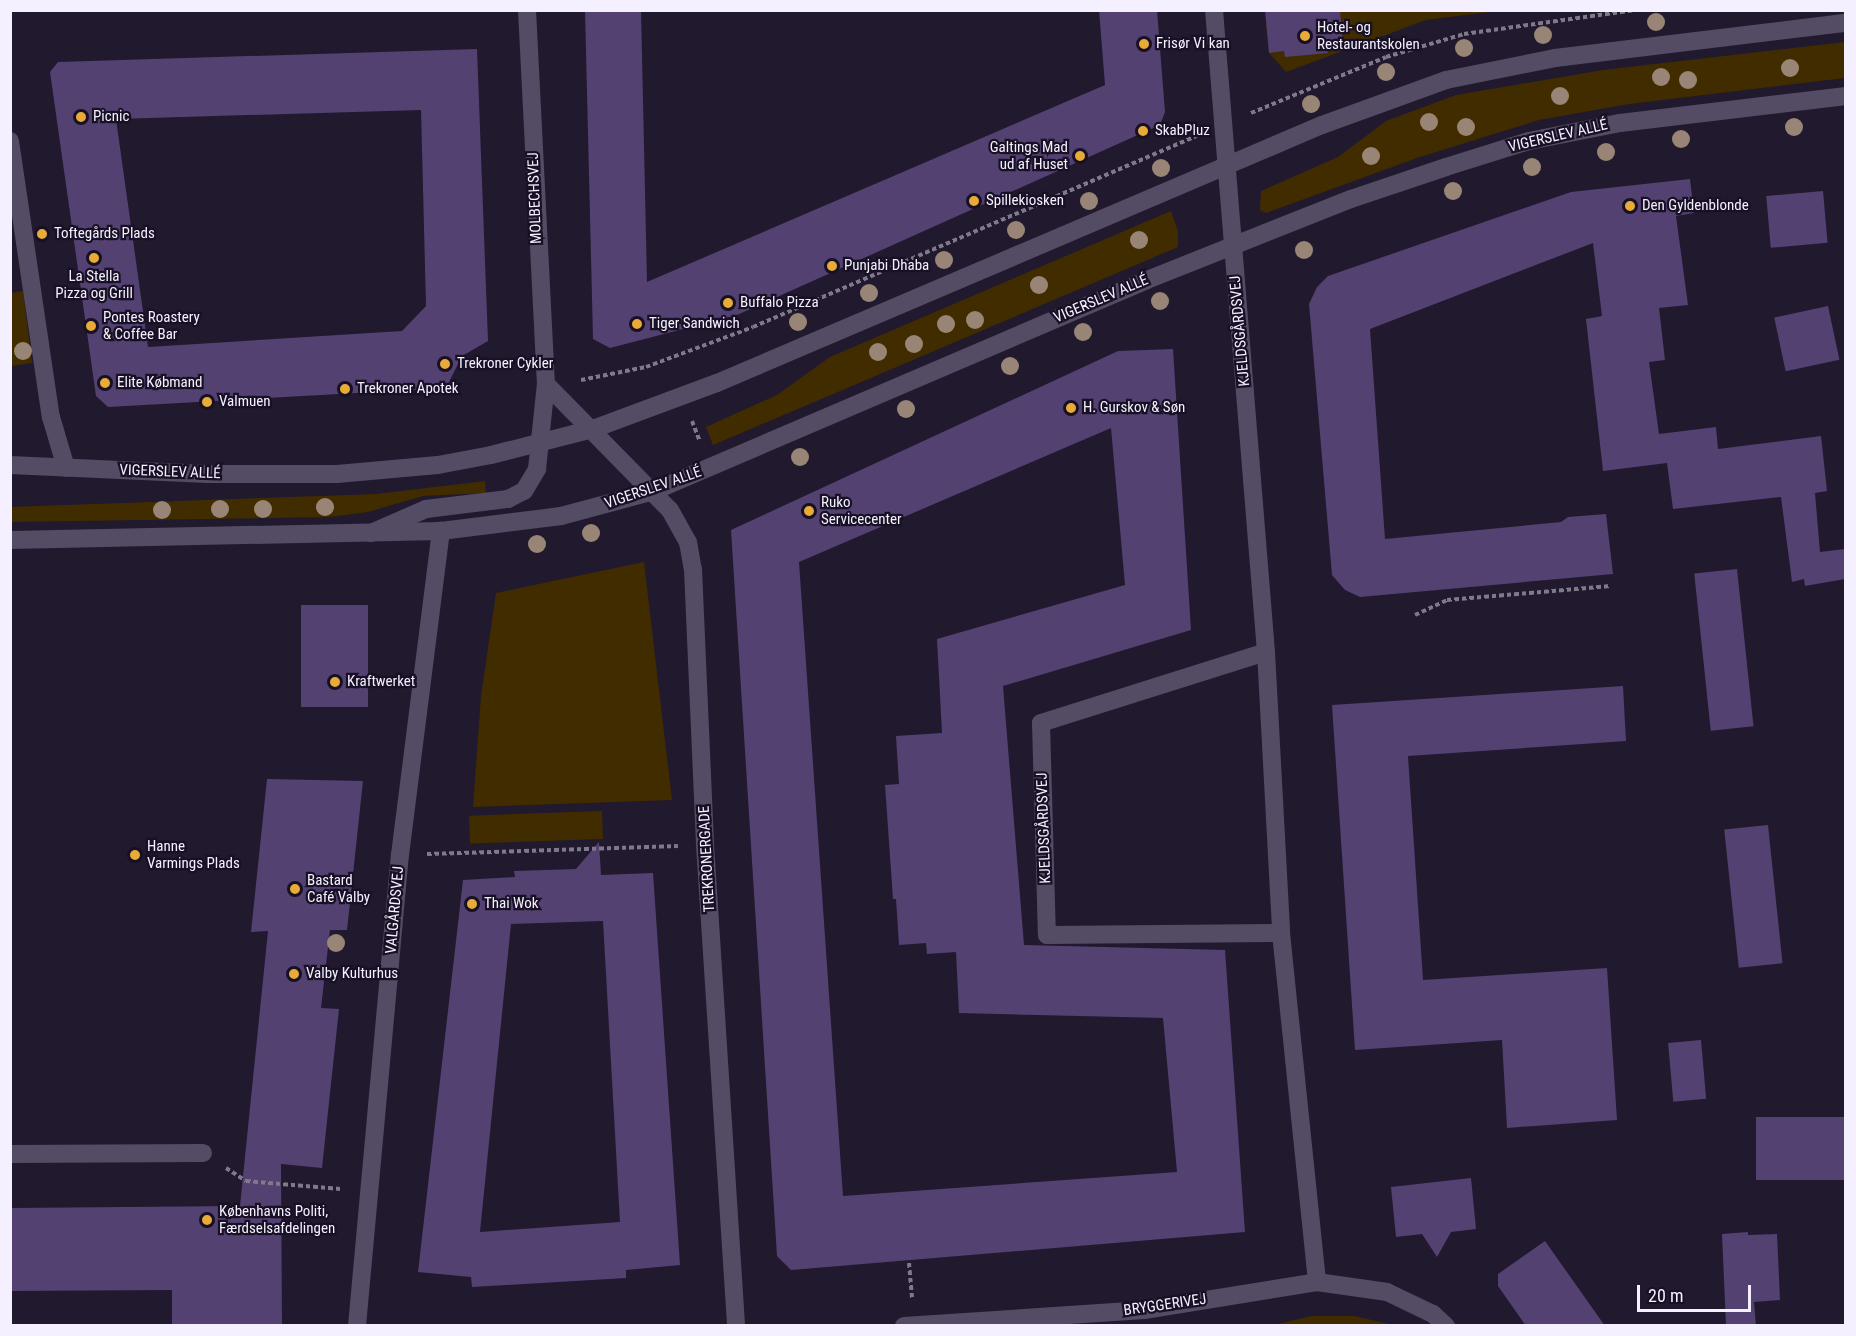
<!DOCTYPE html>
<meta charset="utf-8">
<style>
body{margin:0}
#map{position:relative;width:1856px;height:1336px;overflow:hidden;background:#21192e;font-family:"Roboto Condensed",sans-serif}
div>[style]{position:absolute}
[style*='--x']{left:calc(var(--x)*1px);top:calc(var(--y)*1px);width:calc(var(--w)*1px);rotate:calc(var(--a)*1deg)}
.green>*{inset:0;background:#412c00;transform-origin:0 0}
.building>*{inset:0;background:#534172;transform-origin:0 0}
.path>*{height:4px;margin-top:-2px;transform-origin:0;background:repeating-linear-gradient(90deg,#7f798b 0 4.5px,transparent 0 7.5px)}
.service>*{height:18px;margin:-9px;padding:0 9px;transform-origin:9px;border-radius:9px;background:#544c64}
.minor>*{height:18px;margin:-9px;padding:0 9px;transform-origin:9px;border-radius:9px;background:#544c64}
.tertiary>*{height:18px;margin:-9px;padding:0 9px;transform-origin:9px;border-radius:9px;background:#544c64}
.trees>*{width:18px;height:18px;margin:-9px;border-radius:50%;background:#998576}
.dots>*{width:16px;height:16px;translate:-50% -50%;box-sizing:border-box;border:3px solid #181024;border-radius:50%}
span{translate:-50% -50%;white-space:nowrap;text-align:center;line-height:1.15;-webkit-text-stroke:4.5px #181024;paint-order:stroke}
.poi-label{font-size:15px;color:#f4f0ff}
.left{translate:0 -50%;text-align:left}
.right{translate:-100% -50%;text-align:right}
.street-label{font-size:15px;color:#f4f0ff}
.frame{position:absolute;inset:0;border:12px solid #f4f0ff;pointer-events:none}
.scale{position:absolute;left:1637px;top:1285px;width:114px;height:27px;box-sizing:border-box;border:3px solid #f4f0ff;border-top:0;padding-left:8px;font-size:18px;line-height:21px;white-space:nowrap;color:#f4f0ff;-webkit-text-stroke:4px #181024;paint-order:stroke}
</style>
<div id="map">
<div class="green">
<i style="clip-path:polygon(1265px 11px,1497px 11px,1426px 20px,1286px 72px,1269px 53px)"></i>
<i style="clip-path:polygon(1845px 42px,1845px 78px,1629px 104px,1539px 120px,1417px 158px,1266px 213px,1260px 210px,1261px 191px,1338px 157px,1386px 121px,1456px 95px,1603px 70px)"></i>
<i style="clip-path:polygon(1171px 211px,1178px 231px,1178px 247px,713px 445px,706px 427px,777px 395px,830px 357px)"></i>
<i style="clip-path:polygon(23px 291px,32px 363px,11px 366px,11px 293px)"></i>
<i style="clip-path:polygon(485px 481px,486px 493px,423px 496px,368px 512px,329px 517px,11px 522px,10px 507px,376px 494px)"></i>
<i style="clip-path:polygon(644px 562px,672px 800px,473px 807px,481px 696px,496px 593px)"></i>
<i style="left:602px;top:811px;width:28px;height:133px;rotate:88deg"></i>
<i style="clip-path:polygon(1312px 1316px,1354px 1316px,1394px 1325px,1273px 1325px)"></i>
</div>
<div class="building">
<i style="clip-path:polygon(585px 10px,641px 10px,647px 282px,1105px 85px,1099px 10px,1157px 10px,1165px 112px,1160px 125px,737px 315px,610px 348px,593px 339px)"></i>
<i style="clip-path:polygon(1265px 10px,1340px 10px,1343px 47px,1328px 48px,1328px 53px,1285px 57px,1284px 51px,1269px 53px)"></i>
<i style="clip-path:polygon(evenodd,477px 49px,488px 341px,462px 356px,446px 388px,108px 407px,96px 396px,50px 72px,58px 62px,477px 49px,421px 110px,426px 306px,402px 331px,148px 347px,116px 119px,421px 110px)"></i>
<i style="clip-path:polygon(1690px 179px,1694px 213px,1676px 216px,1688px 305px,1659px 308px,1665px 360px,1649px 362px,1659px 434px,1716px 427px,1718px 449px,1821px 436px,1827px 491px,1815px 493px,1820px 552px,1845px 549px,1845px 579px,1805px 586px,1804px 579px,1792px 582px,1781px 497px,1673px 509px,1667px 463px,1603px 471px,1586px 319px,1602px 316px,1593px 243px,1370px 329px,1385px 539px,1561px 522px,1568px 517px,1606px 514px,1613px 574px,1360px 597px,1345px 590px,1332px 575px,1309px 304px,1317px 287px,1328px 276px,1571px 192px)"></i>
<i style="left:1823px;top:191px;width:52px;height:57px;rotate:85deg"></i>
<i style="left:1828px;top:306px;width:55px;height:55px;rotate:78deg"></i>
<i style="clip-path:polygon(evenodd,1173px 349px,1191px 630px,1003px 686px,1024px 945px,1225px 950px,1245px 1232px,791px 1270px,777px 1256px,731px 530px,1118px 351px,1173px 349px,1111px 428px,1125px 585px,937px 639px,942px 733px,896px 736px,899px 784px,885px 785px,893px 899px,896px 899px,899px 945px,926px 943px,927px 954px,956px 952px,959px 1013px,1163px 1018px,1177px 1172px,843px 1196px,799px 562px,1111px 428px)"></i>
<i style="left:1737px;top:569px;width:158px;height:43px;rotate:84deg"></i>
<i style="left:301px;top:605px;width:67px;height:102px"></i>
<i style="clip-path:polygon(1623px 686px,1626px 741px,1408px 756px,1423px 980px,1607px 968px,1617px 1120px,1507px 1128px,1502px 1040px,1355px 1050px,1332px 705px)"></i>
<i style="clip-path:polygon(267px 779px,363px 781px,347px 930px,330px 930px,321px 1008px,339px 1009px,322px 1168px,281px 1164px,282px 1326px,172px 1326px,172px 1290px,10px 1291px,10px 1208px,240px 1206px,268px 931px,251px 932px)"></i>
<i style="left:1768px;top:825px;width:139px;height:44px;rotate:84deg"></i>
<i style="clip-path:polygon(evenodd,599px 842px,601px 875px,653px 873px,680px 1265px,626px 1270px,626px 1278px,472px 1287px,471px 1277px,418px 1272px,463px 880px,515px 877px,514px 871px,576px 869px,599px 842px,603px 921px,620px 1222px,480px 1232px,511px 924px,603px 921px)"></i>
<i style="left:1701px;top:1040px;width:59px;height:33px;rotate:85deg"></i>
<i style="left:1845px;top:1117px;width:63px;height:89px;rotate:90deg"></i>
<i style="clip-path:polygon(1471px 1178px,1476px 1229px,1451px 1232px,1437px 1257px,1422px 1234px,1396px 1237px,1391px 1187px)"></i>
<i style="clip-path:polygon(1748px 1232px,1748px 1235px,1777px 1234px,1780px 1300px,1754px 1302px,1756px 1326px,1726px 1326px,1722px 1234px)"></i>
<i style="clip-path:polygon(1545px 1241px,1605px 1326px,1526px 1326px,1498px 1286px,1498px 1274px)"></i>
</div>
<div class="path">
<i style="--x:1251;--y:113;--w:146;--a:-22.5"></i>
<i style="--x:1386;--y:57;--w:81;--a:-16.4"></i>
<i style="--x:1464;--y:34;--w:173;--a:-8"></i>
<i style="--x:581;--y:380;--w:66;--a:-11.3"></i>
<i style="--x:646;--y:367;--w:114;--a:-20.5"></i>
<i style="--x:753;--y:327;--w:483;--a:-23.3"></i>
<i style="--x:692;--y:421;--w:22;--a:69"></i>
<i style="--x:1415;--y:615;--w:35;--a:-25"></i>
<i style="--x:1447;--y:600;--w:164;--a:-4.9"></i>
<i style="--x:427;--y:854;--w:251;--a:-1.8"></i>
<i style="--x:226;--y:1168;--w:24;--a:33"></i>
<i style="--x:246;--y:1181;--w:95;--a:4.8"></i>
<i style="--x:909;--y:1263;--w:36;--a:85"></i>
</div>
<div class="service">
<i style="--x:1266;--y:652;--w:236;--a:162.5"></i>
<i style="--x:1041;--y:723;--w:212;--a:88.4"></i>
<i style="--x:1047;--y:935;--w:234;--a:-0.5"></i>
<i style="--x:10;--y:1154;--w:193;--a:-0.3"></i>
</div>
<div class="minor">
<i style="--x:527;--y:10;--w:374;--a:87.1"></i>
<i style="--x:546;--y:384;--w:177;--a:45.5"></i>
<i style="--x:670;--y:510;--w:37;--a:61"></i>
<i style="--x:688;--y:542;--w:27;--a:80"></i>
<i style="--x:693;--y:569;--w:276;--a:87.5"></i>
<i style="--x:705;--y:845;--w:482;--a:86.3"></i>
<i style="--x:1214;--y:10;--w:644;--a:85.37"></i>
<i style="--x:1266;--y:652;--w:281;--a:86.9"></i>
<i style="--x:1281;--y:933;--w:351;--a:84.1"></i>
<i style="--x:10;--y:141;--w:279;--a:81.6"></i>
<i style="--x:51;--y:417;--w:53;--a:73.6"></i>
<i style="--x:371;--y:533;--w:60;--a:-23.6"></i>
<i style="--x:426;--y:509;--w:83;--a:-7"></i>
<i style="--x:508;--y:499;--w:18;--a:-27"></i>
<i style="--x:524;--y:491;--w:26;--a:-59"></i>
<i style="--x:537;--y:469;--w:85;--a:-84"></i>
<i style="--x:357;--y:1326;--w:473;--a:-84.8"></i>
<i style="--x:400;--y:855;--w:327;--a:-82.8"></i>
<i style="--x:904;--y:1326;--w:241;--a:-3.8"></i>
<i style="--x:1144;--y:1310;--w:175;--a:-9.2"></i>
<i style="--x:1317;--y:1282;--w:71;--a:8.1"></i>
<i style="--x:1387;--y:1292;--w:51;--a:25.6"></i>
<i style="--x:1433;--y:1314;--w:18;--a:43"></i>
</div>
<div class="tertiary">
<i style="--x:10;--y:465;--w:198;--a:2.6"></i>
<i style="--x:208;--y:474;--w:129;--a:0"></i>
<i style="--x:337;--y:474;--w:101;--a:-5.1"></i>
<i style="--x:438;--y:465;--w:54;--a:-10.7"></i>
<i style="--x:491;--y:455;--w:105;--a:-14.3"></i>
<i style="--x:593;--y:429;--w:132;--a:-20.4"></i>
<i style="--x:717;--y:383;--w:658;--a:-23.1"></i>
<i style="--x:1322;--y:125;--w:132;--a:-19.9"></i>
<i style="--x:1446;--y:80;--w:111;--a:-11.4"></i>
<i style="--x:1555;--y:58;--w:293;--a:-6.9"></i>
<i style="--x:10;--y:540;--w:431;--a:-1.2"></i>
<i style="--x:441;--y:531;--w:121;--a:-7.1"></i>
<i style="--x:561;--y:516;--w:96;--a:-15"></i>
<i style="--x:654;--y:491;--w:536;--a:-23.17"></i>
<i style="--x:1147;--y:280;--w:219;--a:-21.7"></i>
<i style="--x:1351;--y:199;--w:100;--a:-18.6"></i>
<i style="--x:1446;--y:167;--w:87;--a:-17.4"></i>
<i style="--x:1529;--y:141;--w:93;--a:-11.2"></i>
<i style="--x:1620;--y:123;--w:228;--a:-6.8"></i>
</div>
<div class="trees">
<i style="left:1656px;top:22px"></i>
<i style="left:1543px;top:35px"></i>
<i style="left:1464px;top:48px"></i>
<i style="left:1790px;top:68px"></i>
<i style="left:1386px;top:72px"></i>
<i style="left:1661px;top:77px"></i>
<i style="left:1688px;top:80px"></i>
<i style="left:1560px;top:96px"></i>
<i style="left:1311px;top:104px"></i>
<i style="left:1429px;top:122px"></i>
<i style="left:1466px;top:127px"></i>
<i style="left:1794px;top:127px"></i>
<i style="left:1681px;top:139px"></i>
<i style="left:1606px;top:152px"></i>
<i style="left:1371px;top:156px"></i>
<i style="left:1532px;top:167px"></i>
<i style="left:1161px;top:168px"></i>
<i style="left:1453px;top:191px"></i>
<i style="left:1089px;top:201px"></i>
<i style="left:1016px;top:230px"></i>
<i style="left:1139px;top:240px"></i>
<i style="left:1304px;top:250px"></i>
<i style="left:944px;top:260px"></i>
<i style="left:1039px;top:285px"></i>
<i style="left:869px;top:293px"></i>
<i style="left:1160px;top:301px"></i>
<i style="left:975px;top:320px"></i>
<i style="left:798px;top:322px"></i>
<i style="left:946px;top:324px"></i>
<i style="left:1083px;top:332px"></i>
<i style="left:914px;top:344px"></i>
<i style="left:23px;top:351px"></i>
<i style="left:878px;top:352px"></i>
<i style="left:1010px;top:366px"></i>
<i style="left:906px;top:409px"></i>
<i style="left:800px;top:457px"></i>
<i style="left:325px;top:507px"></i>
<i style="left:220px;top:509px"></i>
<i style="left:263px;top:509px"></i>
<i style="left:162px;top:510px"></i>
<i style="left:591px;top:533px"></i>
<i style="left:537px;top:544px"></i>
<i style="left:336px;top:943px"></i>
</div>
<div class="dots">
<i style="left:1305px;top:36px;background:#e8ab37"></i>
<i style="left:1144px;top:44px;background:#e8ab37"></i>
<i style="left:81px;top:117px;background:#e8ab37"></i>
<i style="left:1143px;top:131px;background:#e8ab37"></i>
<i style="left:1080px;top:156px;background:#e8ab37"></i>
<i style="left:974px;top:201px;background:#e8ab37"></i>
<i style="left:1630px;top:206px;background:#e8ab37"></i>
<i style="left:42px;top:234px;background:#e8ab37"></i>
<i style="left:94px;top:258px;background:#e8ab37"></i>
<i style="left:832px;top:266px;background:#e8ab37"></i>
<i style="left:728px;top:303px;background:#e8ab37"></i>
<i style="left:637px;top:324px;background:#e8ab37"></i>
<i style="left:91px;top:326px;background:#e8ab37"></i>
<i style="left:445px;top:364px;background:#e8ab37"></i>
<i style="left:105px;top:383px;background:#e8ab37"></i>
<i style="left:345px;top:389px;background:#e8ab37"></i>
<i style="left:207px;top:402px;background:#e8ab37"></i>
<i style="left:1071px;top:408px;background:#e8ab37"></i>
<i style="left:809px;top:511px;background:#e8ab37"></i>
<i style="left:335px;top:682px;background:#e8ab37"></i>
<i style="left:135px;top:855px;background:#e8ab37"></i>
<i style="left:295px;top:889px;background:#e8ab37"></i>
<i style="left:472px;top:904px;background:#e8ab37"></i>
<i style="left:294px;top:974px;background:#e8ab37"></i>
<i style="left:207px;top:1220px;background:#e8ab37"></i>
</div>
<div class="poi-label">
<span class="left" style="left:1317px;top:36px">Hotel- og<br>Restaurantskolen</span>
<span class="left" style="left:1156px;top:44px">Frisør Vi kan</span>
<span class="left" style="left:93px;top:117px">Picnic</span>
<span class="left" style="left:1155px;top:131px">SkabPluz</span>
<span class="right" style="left:1068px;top:156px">Galtings Mad<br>ud af Huset</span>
<span class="left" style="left:986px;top:201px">Spillekiosken</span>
<span class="left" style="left:1642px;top:206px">Den Gyldenblonde</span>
<span class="left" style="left:54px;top:234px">Toftegårds Plads</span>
<span class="left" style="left:844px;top:266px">Punjabi Dhaba</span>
<span style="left:94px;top:285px">La Stella<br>Pizza og Grill</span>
<span class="left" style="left:740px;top:303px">Buffalo Pizza</span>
<span class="left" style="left:103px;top:326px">Pontes Roastery<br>&amp; Coffee Bar</span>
<span class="left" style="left:649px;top:324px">Tiger Sandwich</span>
<span class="left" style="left:457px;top:364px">Trekroner Cykler</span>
<span class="left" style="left:117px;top:383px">Elite Købmand</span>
<span class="left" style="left:357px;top:389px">Trekroner Apotek</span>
<span class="left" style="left:219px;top:402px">Valmuen</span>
<span class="left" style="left:1083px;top:408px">H. Gurskov &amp; Søn</span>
<span class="left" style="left:821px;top:511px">Ruko<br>Servicecenter</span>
<span class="left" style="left:347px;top:682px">Kraftwerket</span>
<span class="left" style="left:147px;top:855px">Hanne<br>Varmings Plads</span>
<span class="left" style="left:307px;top:889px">Bastard<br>Café Valby</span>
<span class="left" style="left:484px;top:904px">Thai Wok</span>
<span class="left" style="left:306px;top:974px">Valby Kulturhus</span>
<span class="left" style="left:219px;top:1220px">Københavns Politi,<br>Færdselsafdelingen</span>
</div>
<div class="street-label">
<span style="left:1558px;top:136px;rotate:-13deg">VIGERSLEV ALLÉ</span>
<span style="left:535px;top:198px;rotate:-92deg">MOLBECHSVEJ</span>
<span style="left:1101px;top:299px;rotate:-23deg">VIGERSLEV ALLÉ</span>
<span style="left:1240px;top:331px;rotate:-95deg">KJELDSGÅRDSVEJ</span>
<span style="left:170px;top:472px;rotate:2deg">VIGERSLEV ALLÉ</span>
<span style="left:653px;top:488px;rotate:-19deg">VIGERSLEV ALLÉ</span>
<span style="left:1044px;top:828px;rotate:-92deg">KJELDSGÅRDSVEJ</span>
<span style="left:707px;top:859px;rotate:-93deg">TREKRONERGADE</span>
<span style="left:395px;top:910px;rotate:-85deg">VALGÅRDSVEJ</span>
<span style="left:1165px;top:1305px;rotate:-8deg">BRYGGERIVEJ</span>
</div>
<div class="frame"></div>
<div class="scale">20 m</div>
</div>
